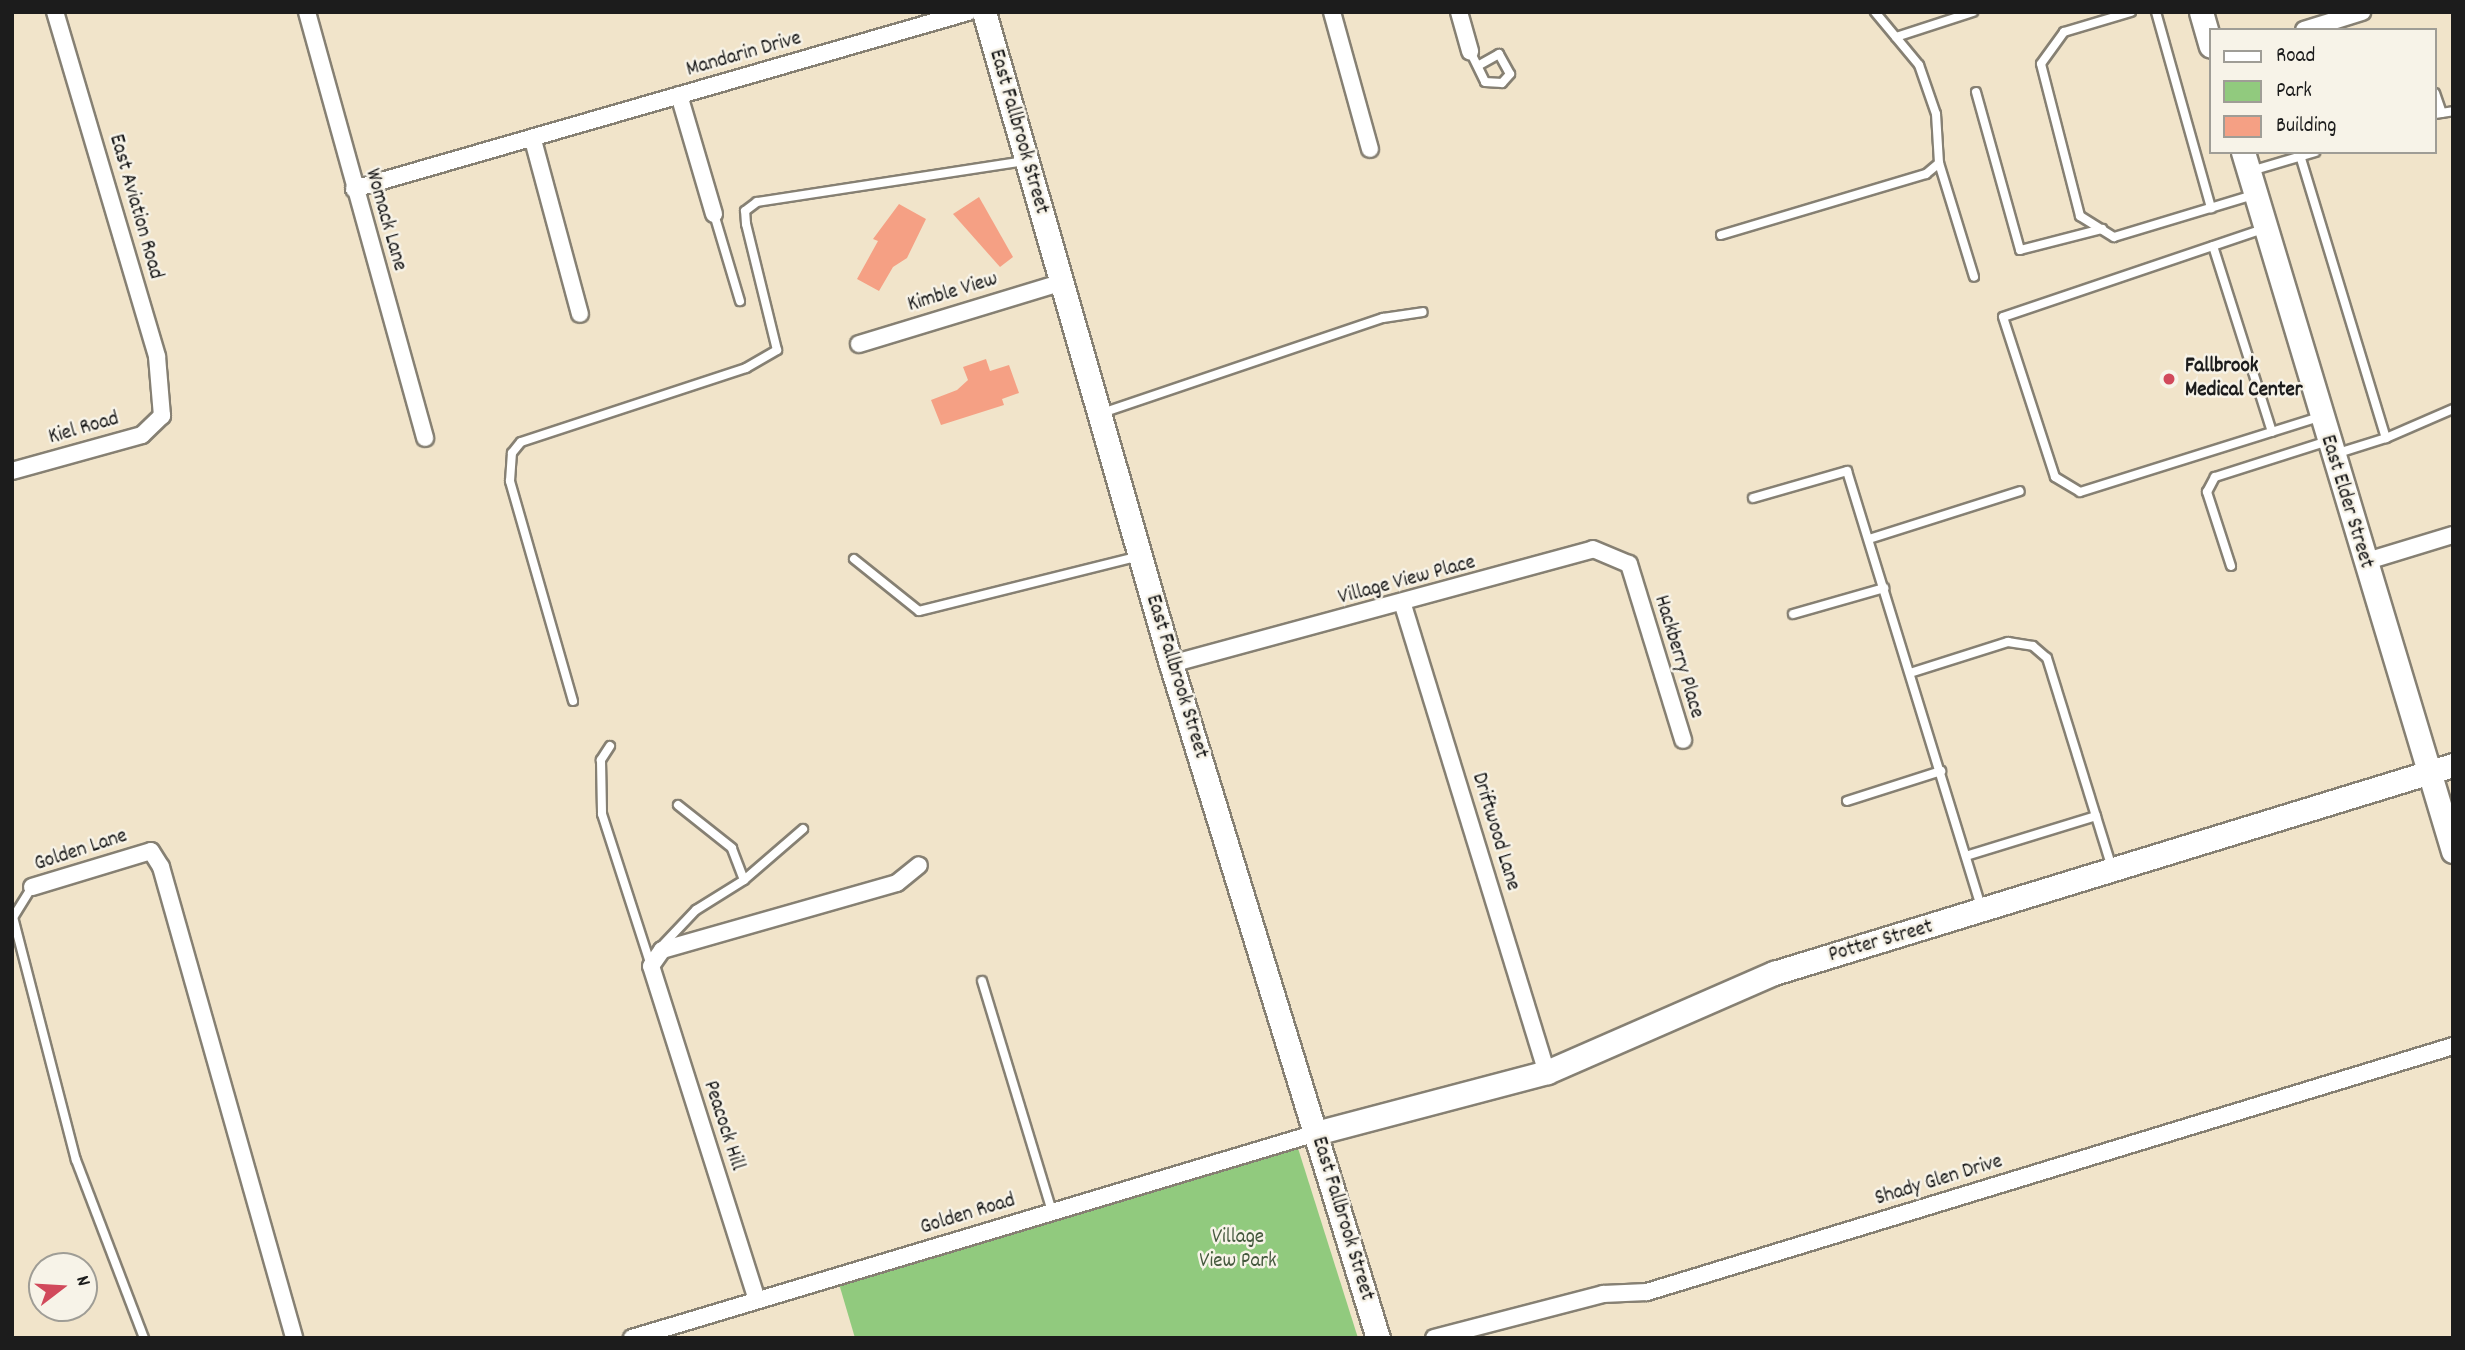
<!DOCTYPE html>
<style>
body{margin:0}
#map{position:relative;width:2465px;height:1350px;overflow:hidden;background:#f1e4ca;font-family:Dekko,sans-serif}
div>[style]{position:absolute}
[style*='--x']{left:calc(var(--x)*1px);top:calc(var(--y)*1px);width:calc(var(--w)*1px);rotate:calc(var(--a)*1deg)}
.green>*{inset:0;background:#91ca7e}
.building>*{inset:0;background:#f5a084}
.roads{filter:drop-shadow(2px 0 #868073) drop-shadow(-2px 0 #868073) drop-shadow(0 2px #868073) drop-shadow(0 -2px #868073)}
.lane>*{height:8px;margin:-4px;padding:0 4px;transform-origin:4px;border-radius:4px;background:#fff}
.street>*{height:16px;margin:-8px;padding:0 8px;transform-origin:8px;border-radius:8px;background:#fff}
.secondary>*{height:23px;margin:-11.5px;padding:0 11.5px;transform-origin:11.5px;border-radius:11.5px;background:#fff}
.dots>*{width:19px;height:19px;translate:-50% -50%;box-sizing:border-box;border:4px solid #f7f3e8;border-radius:50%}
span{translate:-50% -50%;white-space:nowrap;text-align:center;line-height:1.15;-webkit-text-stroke:5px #f7f3e8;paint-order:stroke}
.street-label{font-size:21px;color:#1c1c1c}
.poi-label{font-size:21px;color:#1c1c1c;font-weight:700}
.left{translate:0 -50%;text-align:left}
.park-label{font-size:21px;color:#45593e}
.frame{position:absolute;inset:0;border:14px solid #1c1c1c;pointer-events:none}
.legend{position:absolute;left:2209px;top:28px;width:228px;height:126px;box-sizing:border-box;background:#f7f3e8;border:2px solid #9f9d96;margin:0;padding:9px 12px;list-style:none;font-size:21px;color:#1c1c1c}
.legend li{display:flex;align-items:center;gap:14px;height:35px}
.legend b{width:35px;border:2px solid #9f9d96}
.north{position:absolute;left:28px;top:1252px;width:70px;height:70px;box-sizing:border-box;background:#f7f3e8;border:2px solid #9f9d96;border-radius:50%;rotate:73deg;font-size:19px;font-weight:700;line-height:28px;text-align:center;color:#1c1c1c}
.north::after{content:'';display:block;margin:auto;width:24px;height:32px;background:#d1495b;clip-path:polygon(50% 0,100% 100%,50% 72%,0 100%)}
</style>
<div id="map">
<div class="green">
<i style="clip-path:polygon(1296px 1142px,1358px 1338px,855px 1338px,837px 1277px)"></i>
</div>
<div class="building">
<i style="clip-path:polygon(979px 197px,1013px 257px,1000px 267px,953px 214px)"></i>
<i style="clip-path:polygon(899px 204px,926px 219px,907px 258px,893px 267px,879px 291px,857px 279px,878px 241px,873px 239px)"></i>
<i style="clip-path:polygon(986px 359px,990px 371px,1009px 365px,1019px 393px,1002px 399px,1004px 405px,941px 425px,931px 400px,957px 390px,968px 380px,963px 367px)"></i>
</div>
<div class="roads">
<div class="lane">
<i style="--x:2131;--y:12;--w:70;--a:163.4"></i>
<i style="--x:2064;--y:32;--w:39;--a:126"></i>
<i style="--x:2041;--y:64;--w:157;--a:75.6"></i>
<i style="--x:2080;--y:216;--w:40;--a:32"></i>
<i style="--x:2114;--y:237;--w:145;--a:-16.8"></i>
<i style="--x:2156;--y:12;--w:204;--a:74.3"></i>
<i style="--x:1896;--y:37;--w:81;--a:-18"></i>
<i style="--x:1470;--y:51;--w:34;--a:64"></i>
<i style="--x:1485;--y:82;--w:17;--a:3"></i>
<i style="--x:1502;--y:83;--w:12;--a:-48"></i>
<i style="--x:1510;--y:74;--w:23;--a:-119"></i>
<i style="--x:1499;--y:54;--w:23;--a:151"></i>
<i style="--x:1976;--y:92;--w:164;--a:74.4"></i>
<i style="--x:2020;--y:250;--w:85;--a:-14.4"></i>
<i style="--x:2435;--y:93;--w:21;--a:71"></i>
<i style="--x:2435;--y:114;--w:18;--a:-9"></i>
<i style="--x:2299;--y:152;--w:299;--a:73.1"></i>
<i style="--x:2386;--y:438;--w:53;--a:162.6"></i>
<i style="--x:1939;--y:163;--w:119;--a:72.9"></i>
<i style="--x:2251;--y:171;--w:67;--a:-16.5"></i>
<i style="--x:714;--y:214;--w:91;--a:73.4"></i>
<i style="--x:2263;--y:229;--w:274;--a:161.3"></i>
<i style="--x:2003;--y:317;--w:168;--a:72"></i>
<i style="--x:2055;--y:477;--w:29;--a:31"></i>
<i style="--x:2080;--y:492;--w:250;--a:-17.4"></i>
<i style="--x:1721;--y:235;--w:214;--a:-16.6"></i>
<i style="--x:1926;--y:174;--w:17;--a:-40"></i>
<i style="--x:1939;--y:163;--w:49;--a:-93.5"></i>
<i style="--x:1936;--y:114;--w:52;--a:-109.1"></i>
<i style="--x:1919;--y:65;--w:69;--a:-129.7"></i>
<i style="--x:2213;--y:246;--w:195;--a:72.4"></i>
<i style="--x:1102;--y:413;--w:297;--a:-18.7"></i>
<i style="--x:1383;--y:318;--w:40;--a:-8.5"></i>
<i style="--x:2386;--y:438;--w:73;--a:-23.4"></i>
<i style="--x:1753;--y:498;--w:98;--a:-16"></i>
<i style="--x:1847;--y:471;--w:458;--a:72.9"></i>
<i style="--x:1869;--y:539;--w:158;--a:-17.6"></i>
<i style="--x:854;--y:559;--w:83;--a:38.7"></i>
<i style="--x:919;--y:611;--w:224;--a:-14"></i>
<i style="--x:2231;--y:566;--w:78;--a:-108"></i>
<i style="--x:2207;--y:492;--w:17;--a:-62"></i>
<i style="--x:2215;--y:477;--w:119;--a:-17.7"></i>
<i style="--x:1793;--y:614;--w:95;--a:-15.9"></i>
<i style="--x:1910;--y:673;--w:103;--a:-17.6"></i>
<i style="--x:2008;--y:642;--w:25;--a:9"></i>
<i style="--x:2033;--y:646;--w:18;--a:41"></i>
<i style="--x:2047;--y:658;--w:220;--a:72.8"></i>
<i style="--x:573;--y:701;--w:229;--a:-106"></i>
<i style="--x:510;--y:481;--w:28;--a:-86"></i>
<i style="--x:512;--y:453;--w:14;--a:-51"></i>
<i style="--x:521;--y:442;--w:237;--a:-18.2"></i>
<i style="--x:746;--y:368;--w:36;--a:-30"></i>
<i style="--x:777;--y:350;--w:130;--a:-103.8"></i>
<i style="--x:746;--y:224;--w:13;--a:-94"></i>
<i style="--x:745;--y:211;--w:15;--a:-37"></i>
<i style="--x:757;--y:202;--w:272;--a:-8.7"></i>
<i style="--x:610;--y:746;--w:17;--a:123"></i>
<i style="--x:601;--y:760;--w:54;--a:88.9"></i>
<i style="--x:602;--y:814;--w:160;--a:72.1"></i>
<i style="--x:1847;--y:801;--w:99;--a:-17.7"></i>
<i style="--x:1966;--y:856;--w:136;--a:-17.1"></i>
<i style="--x:744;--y:880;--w:78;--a:-40.8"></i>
<i style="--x:32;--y:887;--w:36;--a:122"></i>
<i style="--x:13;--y:917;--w:251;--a:75.5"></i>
<i style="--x:76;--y:1160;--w:191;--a:69.1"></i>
<i style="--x:658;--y:950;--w:55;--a:-46.5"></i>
<i style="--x:696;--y:910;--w:57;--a:-32"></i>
<i style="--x:744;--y:880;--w:34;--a:-111"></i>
<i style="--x:732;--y:848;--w:69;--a:-141.5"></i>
<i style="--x:982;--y:981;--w:241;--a:73.1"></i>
</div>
<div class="street">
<i style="--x:307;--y:12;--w:442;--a:74.5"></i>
<i style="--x:1332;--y:12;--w:142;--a:74.5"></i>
<i style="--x:1459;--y:12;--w:41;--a:74.2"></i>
<i style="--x:2304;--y:30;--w:61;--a:-17.2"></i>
<i style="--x:679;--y:95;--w:124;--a:73.6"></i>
<i style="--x:533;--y:140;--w:180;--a:74.9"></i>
<i style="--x:354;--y:189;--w:639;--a:-16.08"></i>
<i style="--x:859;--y:344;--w:210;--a:-16.9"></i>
<i style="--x:12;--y:471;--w:135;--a:-15.5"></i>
<i style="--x:142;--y:435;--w:28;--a:-44"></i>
<i style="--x:162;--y:416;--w:60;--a:-94.8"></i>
<i style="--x:157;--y:356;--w:359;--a:-106.5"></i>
<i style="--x:2364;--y:562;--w:93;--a:-16.9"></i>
<i style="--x:1403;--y:605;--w:489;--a:72.9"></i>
<i style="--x:1171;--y:664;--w:437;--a:-15.2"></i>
<i style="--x:1593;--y:549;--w:39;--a:23"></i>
<i style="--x:1629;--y:564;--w:184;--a:72.9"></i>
<i style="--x:32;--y:887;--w:124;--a:-16.8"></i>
<i style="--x:151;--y:851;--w:19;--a:58"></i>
<i style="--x:161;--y:867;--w:489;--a:74.2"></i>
<i style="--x:757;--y:1300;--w:350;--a:-107.6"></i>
<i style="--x:651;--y:966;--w:19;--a:-55"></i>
<i style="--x:662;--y:950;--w:244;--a:-15.9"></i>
<i style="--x:897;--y:883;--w:28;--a:-39"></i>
<i style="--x:632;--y:1338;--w:714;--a:-16.68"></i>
<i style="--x:1434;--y:1338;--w:175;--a:-14.6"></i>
<i style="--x:1603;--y:1294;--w:44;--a:-2.6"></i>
<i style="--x:1647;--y:1292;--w:843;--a:-16.97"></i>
</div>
<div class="secondary">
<i style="--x:984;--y:12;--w:678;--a:74"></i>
<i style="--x:1171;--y:664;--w:705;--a:72.93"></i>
<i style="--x:2201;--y:12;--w:35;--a:74"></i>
<i style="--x:2243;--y:152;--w:730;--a:73.28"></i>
<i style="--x:1316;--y:1133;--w:239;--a:-14.8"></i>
<i style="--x:1547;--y:1072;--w:248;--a:-23.6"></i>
<i style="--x:1774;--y:973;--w:710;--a:-17.03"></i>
</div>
</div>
<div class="dots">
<i style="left:2169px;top:379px;background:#d1495b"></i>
</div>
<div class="street-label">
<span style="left:744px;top:55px;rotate:-16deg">Mandarin Drive</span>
<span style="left:1018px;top:132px;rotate:74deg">East Fallbrook Street</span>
<span style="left:135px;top:207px;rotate:74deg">East Aviation Road</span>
<span style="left:385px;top:220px;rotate:74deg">Womack Lane</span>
<span style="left:953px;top:293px;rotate:-17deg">Kimble View</span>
<span style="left:84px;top:429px;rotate:-16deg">Kiel Road</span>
<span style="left:2346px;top:502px;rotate:73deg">East Elder Street</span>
<span style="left:1407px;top:581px;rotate:-15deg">Village View Place</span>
<span style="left:1678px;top:657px;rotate:73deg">Hackberry Place</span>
<span style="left:1176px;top:677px;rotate:73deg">East Fallbrook Street</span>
<span style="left:1495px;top:832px;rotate:73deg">Driftwood Lane</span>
<span style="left:81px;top:851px;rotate:-18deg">Golden Lane</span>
<span style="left:1881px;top:942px;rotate:-16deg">Potter Street</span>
<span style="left:723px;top:1126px;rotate:72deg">Peacock Hill</span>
<span style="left:1939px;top:1181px;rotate:-17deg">Shady Glen Drive</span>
<span style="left:968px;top:1215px;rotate:-17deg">Golden Road</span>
<span style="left:1342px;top:1219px;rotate:73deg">East Fallbrook Street</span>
</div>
<div class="poi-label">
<span class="left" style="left:2185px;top:379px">Fallbrook<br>Medical Center</span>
</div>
<div class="park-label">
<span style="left:1238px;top:1250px">Village<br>View Park</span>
</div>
<div class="frame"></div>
<ul class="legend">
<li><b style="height:9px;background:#fff"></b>Road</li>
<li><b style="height:19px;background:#91ca7e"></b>Park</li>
<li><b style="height:19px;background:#f5a084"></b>Building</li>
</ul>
<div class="north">N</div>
</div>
